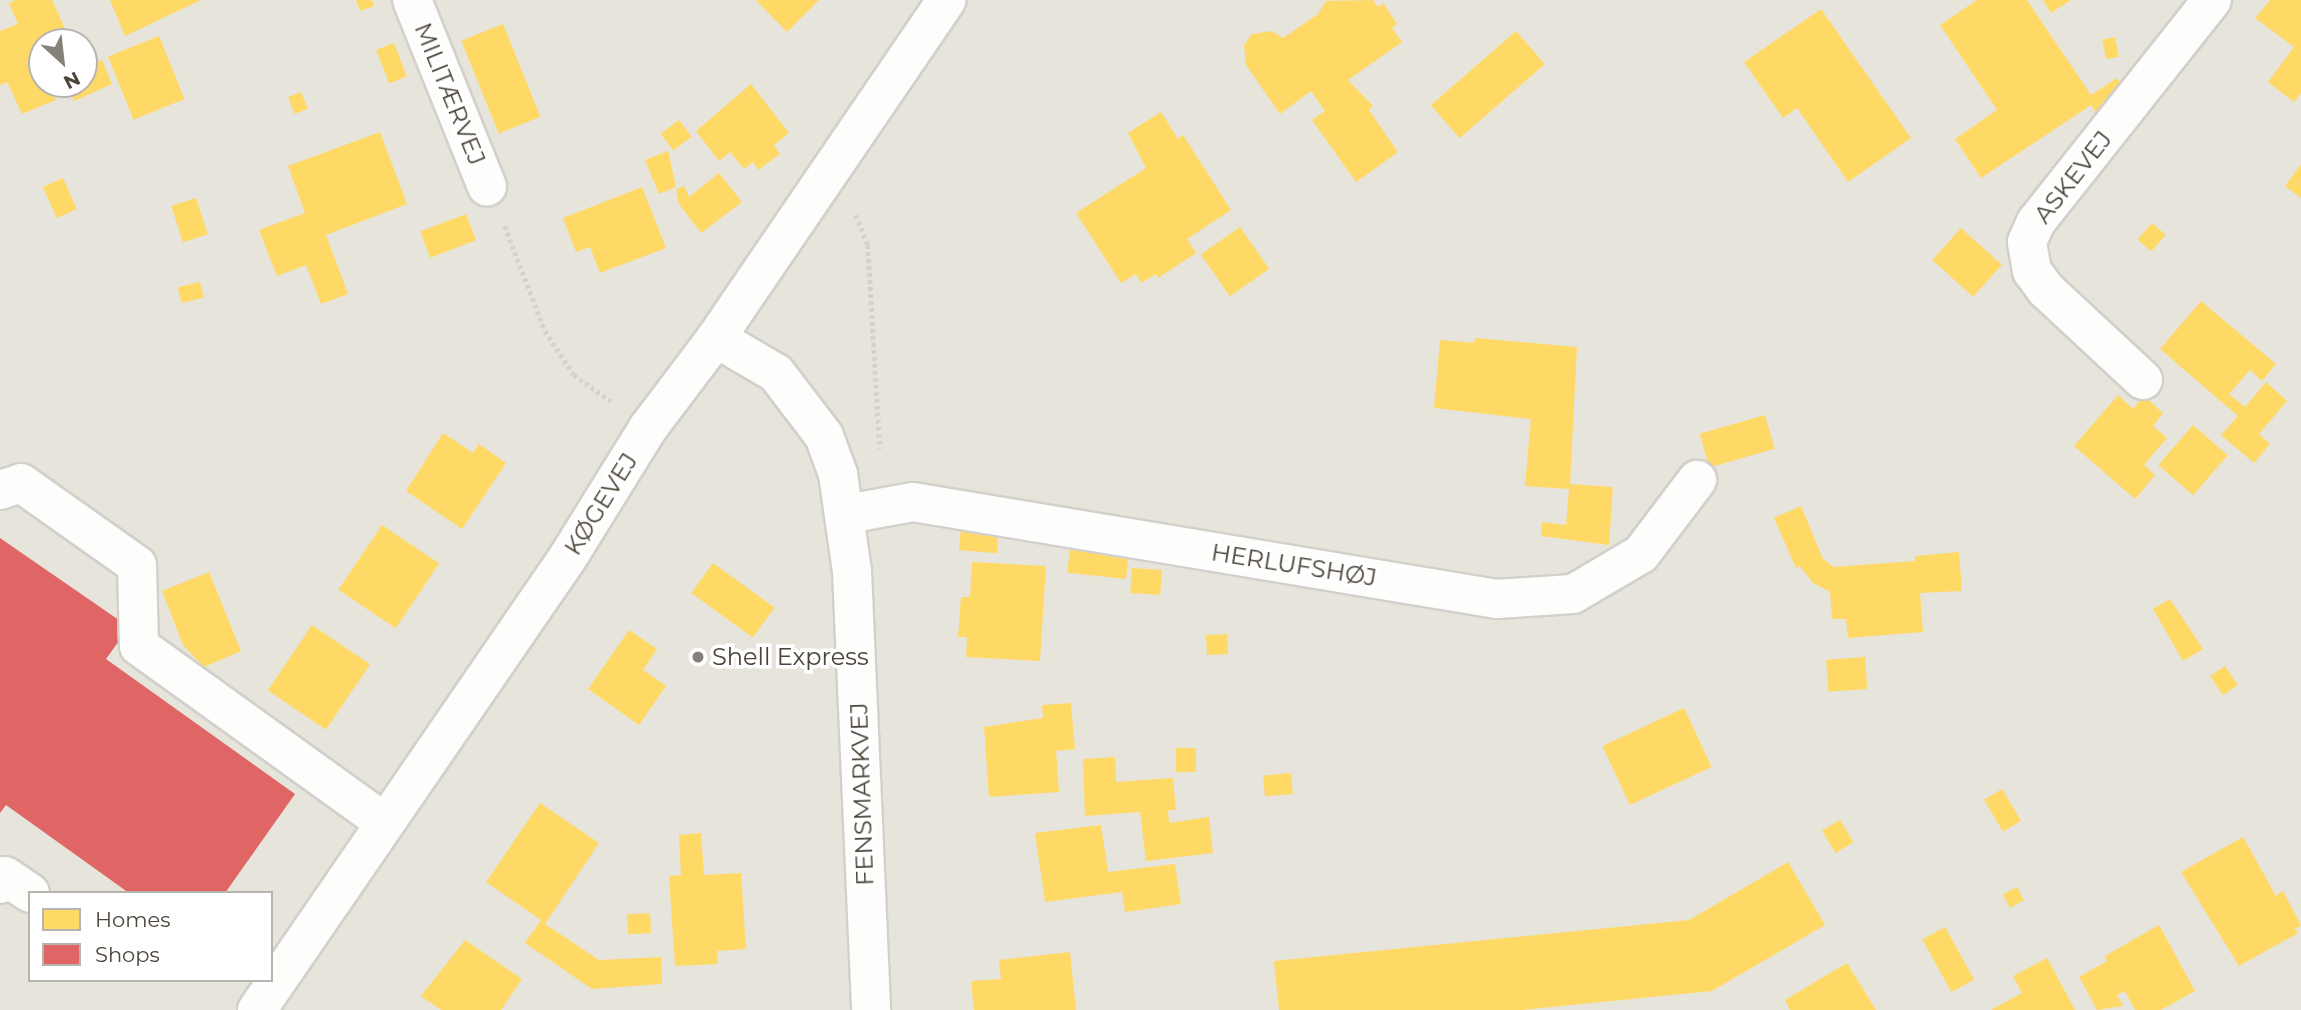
<!DOCTYPE html>
<meta charset="utf-8">
<style>
body{margin:0}
#map{position:relative;width:2301px;height:1010px;overflow:hidden;background:#f4f2ee;font-family:Montserrat,sans-serif}
div>[style]{position:absolute}
[style*='--x']{left:calc(var(--x)*1px);top:calc(var(--y)*1px);width:calc(var(--w)*1px);rotate:calc(var(--a)*1deg)}
.residential>*{inset:0;background:#e7e4dc}
.homes>*{inset:0;background:#ffd966;transform-origin:0 0}
.shops>*{inset:0;background:#e06666}
.path>*{height:4.5px;margin-top:-2.25px;transform-origin:0;background:repeating-linear-gradient(90deg,#d3d2cc 0 3.5px,transparent 0 7px)}
.roads{filter:drop-shadow(2px 0 #d2d0cb) drop-shadow(-2px 0 #d2d0cb) drop-shadow(0 2px #d2d0cb) drop-shadow(0 -2px #d2d0cb)}
.minor>*{height:38px;margin:-19px;padding:0 19px;transform-origin:19px;border-radius:19px;background:#fdfdfc}
.dots>*{width:19px;height:19px;translate:-50% -50%;box-sizing:border-box;border:4px solid #fff;border-radius:50%}
span{translate:-50% -50%;white-space:nowrap;text-align:center;line-height:1.15;-webkit-text-stroke:7px #fff;paint-order:stroke}
.street-label{font-size:24px;color:#4b4439}
.poi-label{font-size:24px;color:#4b4439}
.left{translate:0 -50%;text-align:left}
.legend{position:absolute;left:28px;top:891px;width:245px;height:91px;box-sizing:border-box;background:#fff;border:2px solid #b7b4b0;margin:0;padding:9px 12px;list-style:none;font-size:21px;color:#4b4439}
.legend li{display:flex;align-items:center;gap:14px;height:35px}
.legend b{width:35px;border:2px solid #b7b4b0}
.north{position:absolute;left:28px;top:28px;width:70px;height:70px;box-sizing:border-box;background:#fff;border:2px solid #b7b4b0;border-radius:50%;rotate:153deg;font-size:19px;font-weight:700;line-height:28px;text-align:center;color:#4b4439}
.north::after{content:'';display:block;margin:auto;width:24px;height:32px;background:#868178;clip-path:polygon(50% 0,100% 100%,50% 72%,0 100%)}
</style>
<div id="map">
<div class="residential">
<i style="clip-path:polygon(evenodd,0 0,2301px 0,2301px 1010px,0 1010px,0 0,42px 42px,84px 42px,84px 84px,42px 84px,42px 42px,0 0,30px 893px,271px 893px,271px 980px,30px 980px,30px 893px)"></i>
</div>
<div class="homes">
<i style="clip-path:polygon(16px 0,52px 0,71px 42px,42px 42px,42px 84px,58px 84px,50px 88px,56px 100px,22px 114px,7px 82px,0 85px,0 31px,18px 24px,9px 3px)"></i>
<i style="clip-path:polygon(110px 0,201px 0,125px 36px)"></i>
<i style="clip-path:polygon(356px 0,372px 0,374px 6px,360px 11px)"></i>
<i style="clip-path:polygon(756px 0,819px 0,787px 32px)"></i>
<i style="clip-path:polygon(1373px 0,1378px 7px,1383px 3px,1397px 24px,1392px 28px,1402px 42px,1348px 80px,1373px 106px,1369px 110px,1398px 152px,1356px 182px,1312px 120px,1325px 111px,1311px 91px,1280px 114px,1246px 65px,1244px 45px,1252px 34px,1271px 31px,1283px 38px,1318px 14px,1326px 1px)"></i>
<i style="clip-path:polygon(1977px 0,2027px 0,2091px 95px,2117px 78px,2124px 87px,2098px 116px,2091px 105px,1981px 178px,1955px 139px,1997px 110px,1940px 25px)"></i>
<i style="clip-path:polygon(2043px 0,2071px 0,2051px 13px)"></i>
<i style="clip-path:polygon(2270px 0,2301px 0,2301px 93px,2294px 102px,2268px 82px,2294px 47px,2255px 18px)"></i>
<i style="clip-path:polygon(1821px 9px,1911px 138px,1848px 182px,1797px 108px,1783px 118px,1744px 62px)"></i>
<i style="left:503px;top:24px;width:100px;height:45px;rotate:68deg"></i>
<i style="left:1516px;top:31px;width:44px;height:113px;rotate:49deg"></i>
<i style="left:159px;top:36px;width:68px;height:55px;rotate:68deg"></i>
<i style="left:2115px;top:37px;width:20px;height:13px;rotate:79deg"></i>
<i style="left:394px;top:43px;width:36px;height:19px;rotate:69deg"></i>
<i style="clip-path:polygon(102px 60px,112px 84px,74px 101px,67px 84px,84px 84px,84px 68px)"></i>
<i style="clip-path:polygon(751px 84px,789px 133px,774px 145px,780px 154px,758px 170px,753px 162px,744px 169px,730px 152px,719px 161px,696px 131px)"></i>
<i style="left:301px;top:92px;width:18px;height:14px;rotate:68deg"></i>
<i style="clip-path:polygon(1161px 112px,1178px 139px,1183px 135px,1231px 210px,1187px 239px,1196px 253px,1158px 278px,1156px 274px,1141px 283px,1136px 274px,1121px 283px,1076px 213px,1146px 168px,1128px 133px)"></i>
<i style="left:679px;top:120px;width:21px;height:23px;rotate:53deg"></i>
<i style="clip-path:polygon(380px 132px,407px 204px,326px 235px,348px 294px,321px 304px,306px 265px,277px 276px,259px 230px,305px 213px,288px 166px)"></i>
<i style="clip-path:polygon(668px 151px,676px 187px,659px 194px,645px 160px)"></i>
<i style="clip-path:polygon(2301px 164px,2301px 198px,2285px 186px)"></i>
<i style="clip-path:polygon(719px 173px,742px 202px,701px 233px,679px 204px,676px 190px,684px 186px,689px 197px)"></i>
<i style="left:63px;top:178px;width:34px;height:22px;rotate:66deg"></i>
<i style="clip-path:polygon(642px 187px,666px 248px,600px 273px,590px 247px,576px 252px,563px 218px)"></i>
<i style="left:196px;top:198px;width:38px;height:26px;rotate:72deg"></i>
<i style="left:466px;top:214px;width:28px;height:49px;rotate:69deg"></i>
<i style="left:2152px;top:223px;width:18px;height:22px;rotate:41deg"></i>
<i style="left:1240px;top:227px;width:51px;height:48px;rotate:55deg"></i>
<i style="left:1961px;top:228px;width:55px;height:43px;rotate:42deg"></i>
<i style="left:200px;top:282px;width:16px;height:23px;rotate:76deg"></i>
<i style="clip-path:polygon(2201px 301px,2276px 364px,2262px 381px,2250px 370px,2229px 394px,2245px 407px,2266px 382px,2287px 401px,2259px 434px,2270px 444px,2254px 463px,2221px 435px,2238px 416px,2160px 349px)"></i>
<i style="clip-path:polygon(1475px 338px,1577px 347px,1570px 484px,1613px 487px,1609px 545px,1541px 536px,1542px 522px,1566px 525px,1569px 489px,1525px 486px,1531px 419px,1434px 408px,1440px 340px,1474px 343px)"></i>
<i style="clip-path:polygon(2118px 395px,2133px 409px,2144px 396px,2163px 413px,2153px 426px,2167px 438px,2144px 465px,2155px 475px,2135px 499px,2074px 446px)"></i>
<i style="left:1765px;top:415px;width:35px;height:68px;rotate:74deg"></i>
<i style="left:2193px;top:425px;width:46px;height:53px;rotate:41deg"></i>
<i style="clip-path:polygon(443px 433px,473px 453px,479px 444px,506px 463px,462px 529px,406px 491px)"></i>
<i style="clip-path:polygon(1801px 506px,1823px 559px,1834px 567px,1915px 561px,1915px 556px,1959px 552px,1962px 591px,1920px 593px,1923px 632px,1848px 638px,1846px 619px,1832px 619px,1830px 592px,1812px 582px,1800px 566px,1796px 568px,1774px 518px)"></i>
<i style="left:382px;top:525px;width:69px;height:78px;rotate:34deg"></i>
<i style="left:961px;top:527px;width:38px;height:23px;rotate:5deg"></i>
<i style="left:1071px;top:538px;width:59px;height:35px;rotate:6deg"></i>
<i style="clip-path:polygon(972px 562px,1046px 566px,1040px 661px,966px 657px,967px 637px,958px 637px,961px 597px,970px 597px)"></i>
<i style="left:713px;top:563px;width:76px;height:37px;rotate:36deg"></i>
<i style="left:1132px;top:568px;width:30px;height:25px;rotate:4deg"></i>
<i style="clip-path:polygon(209px 572px,241px 651px,204px 667px,183px 645px,162px 591px)"></i>
<i style="clip-path:polygon(2170px 599px,2203px 649px,2183px 661px,2153px 609px)"></i>
<i style="left:312px;top:625px;width:70px;height:79px;rotate:34deg"></i>
<i style="clip-path:polygon(629px 630px,657px 649px,643px 670px,666px 686px,639px 725px,588px 689px)"></i>
<i style="left:1227px;top:634px;width:20px;height:21px;rotate:87deg"></i>
<i style="left:1865px;top:657px;width:32px;height:39px;rotate:86deg"></i>
<i style="left:2225px;top:666px;width:23px;height:18px;rotate:56deg"></i>
<i style="clip-path:polygon(1071px 703px,1075px 749px,1056px 751px,1059px 792px,989px 797px,984px 727px,1043px 718px,1042px 705px)"></i>
<i style="left:1684px;top:708px;width:65px;height:90px;rotate:65deg"></i>
<i style="left:1176px;top:748px;width:20px;height:24px"></i>
<i style="clip-path:polygon(1115px 757px,1116px 782px,1173px 778px,1176px 810px,1168px 810px,1169px 823px,1209px 817px,1213px 853px,1146px 861px,1140px 812px,1085px 816px,1083px 759px)"></i>
<i style="left:1291px;top:773px;width:21px;height:28px;rotate:85deg"></i>
<i style="left:2002px;top:789px;width:37px;height:21px;rotate:59deg"></i>
<i style="clip-path:polygon(540px 803px,599px 843px,545px 924px,599px 960px,661px 957px,662px 984px,592px 989px,525px 943px,541px 920px,486px 882px)"></i>
<i style="left:1840px;top:820px;width:26px;height:21px;rotate:59deg"></i>
<i style="clip-path:polygon(1101px 825px,1108px 872px,1175px 864px,1181px 904px,1125px 912px,1122px 892px,1045px 902px,1035px 833px)"></i>
<i style="clip-path:polygon(701px 833px,704px 875px,741px 873px,746px 949px,717px 951px,718px 964px,675px 966px,669px 876px,681px 875px,679px 835px)"></i>
<i style="clip-path:polygon(2243px 837px,2276px 896px,2283px 891px,2301px 925px,2295px 929px,2298px 933px,2239px 966px,2181px 872px)"></i>
<i style="clip-path:polygon(1788px 862px,1825px 925px,1712px 991px,1522px 1010px,1279px 1010px,1274px 961px,1689px 920px)"></i>
<i style="left:2017px;top:887px;width:15px;height:16px;rotate:62deg"></i>
<i style="left:650px;top:913px;width:20px;height:23px;rotate:87deg"></i>
<i style="clip-path:polygon(2159px 925px,2195px 991px,2161px 1010px,2135px 1010px,2125px 991px,2117px 995px,2123px 1006px,2097px 1010px,2079px 977px,2107px 961px,2105px 956px)"></i>
<i style="left:1945px;top:927px;width:60px;height:26px;rotate:61deg"></i>
<i style="clip-path:polygon(465px 940px,522px 979px,501px 1010px,441px 1010px,421px 996px)"></i>
<i style="clip-path:polygon(1070px 952px,1076px 1010px,974px 1010px,971px 981px,1001px 979px,999px 960px)"></i>
<i style="clip-path:polygon(2047px 958px,2075px 1010px,1991px 1010px,2022px 993px,2013px 976px)"></i>
<i style="clip-path:polygon(1847px 963px,1876px 1010px,1790px 1010px,1785px 1000px)"></i>
</div>
<div class="shops">
<i style="clip-path:polygon(0 538px,129px 627px,106px 659px,295px 794px,225px 893px,129px 893px,6px 805px,0 813px)"></i>
</div>
<div class="path">
<i style="--x:856;--y:215;--w:32;--a:68"></i>
<i style="--x:868;--y:245;--w:204;--a:86.6"></i>
<i style="--x:505;--y:226;--w:112;--a:69.1"></i>
<i style="--x:545;--y:331;--w:53;--a:56.6"></i>
<i style="--x:574;--y:375;--w:47;--a:35.4"></i>
</div>
<div class="roads">
<div class="minor">
<i style="--x:412;--y:0;--w:201;--a:68.1"></i>
<i style="--x:716;--y:338;--w:69;--a:30.3"></i>
<i style="--x:776;--y:373;--w:79;--a:52.7"></i>
<i style="--x:824;--y:436;--w:40;--a:69.8"></i>
<i style="--x:838;--y:474;--w:98;--a:81.8"></i>
<i style="--x:852;--y:571;--w:439;--a:87.5"></i>
<i style="--x:2143;--y:380;--w:132;--a:-137.1"></i>
<i style="--x:2046;--y:290;--w:24;--a:-126"></i>
<i style="--x:2032;--y:271;--w:29;--a:-100"></i>
<i style="--x:2027;--y:242;--w:22;--a:-66"></i>
<i style="--x:2036;--y:222;--w:283;--a:-51.6"></i>
<i style="--x:0;--y:490;--w:22;--a:-18"></i>
<i style="--x:21;--y:483;--w:142;--a:35.3"></i>
<i style="--x:137;--y:565;--w:81;--a:88.6"></i>
<i style="--x:139;--y:646;--w:303;--a:35.7"></i>
<i style="--x:847;--y:514;--w:67;--a:-10.3"></i>
<i style="--x:913;--y:502;--w:592;--a:9.43"></i>
<i style="--x:1497;--y:599;--w:76;--a:-3.8"></i>
<i style="--x:1573;--y:594;--w:79;--a:-30.5"></i>
<i style="--x:1641;--y:554;--w:93;--a:-52.9"></i>
<i style="--x:0;--y:884;--w:9;--a:-58"></i>
<i style="--x:5;--y:876;--w:30;--a:34"></i>
<i style="--x:257;--y:1010;--w:549;--a:-55.53"></i>
<i style="--x:568;--y:557;--w:152;--a:-58.2"></i>
<i style="--x:648;--y:428;--w:113;--a:-52.9"></i>
<i style="--x:716;--y:338;--w:409;--a:-55.7"></i>
</div>
</div>
<div class="dots">
<i style="left:698px;top:657px;background:#868178"></i>
</div>
<div class="street-label">
<span style="left:450px;top:94px;rotate:68deg">MILITÆRVEJ</span>
<span style="left:2073px;top:177px;rotate:-52deg">ASKEVEJ</span>
<span style="left:601px;top:504px;rotate:-58deg">KØGEVEJ</span>
<span style="left:1294px;top:565px;rotate:9deg">HERLUFSHØJ</span>
<span style="left:862px;top:794px;rotate:-92deg">FENSMARKVEJ</span>
</div>
<div class="poi-label">
<span class="left" style="left:712px;top:657px">Shell Express</span>
</div>
<ul class="legend">
<li><b style="height:19px;background:#ffd966"></b>Homes</li>
<li><b style="height:19px;background:#e06666"></b>Shops</li>
</ul>
<div class="north">N</div>
</div>
